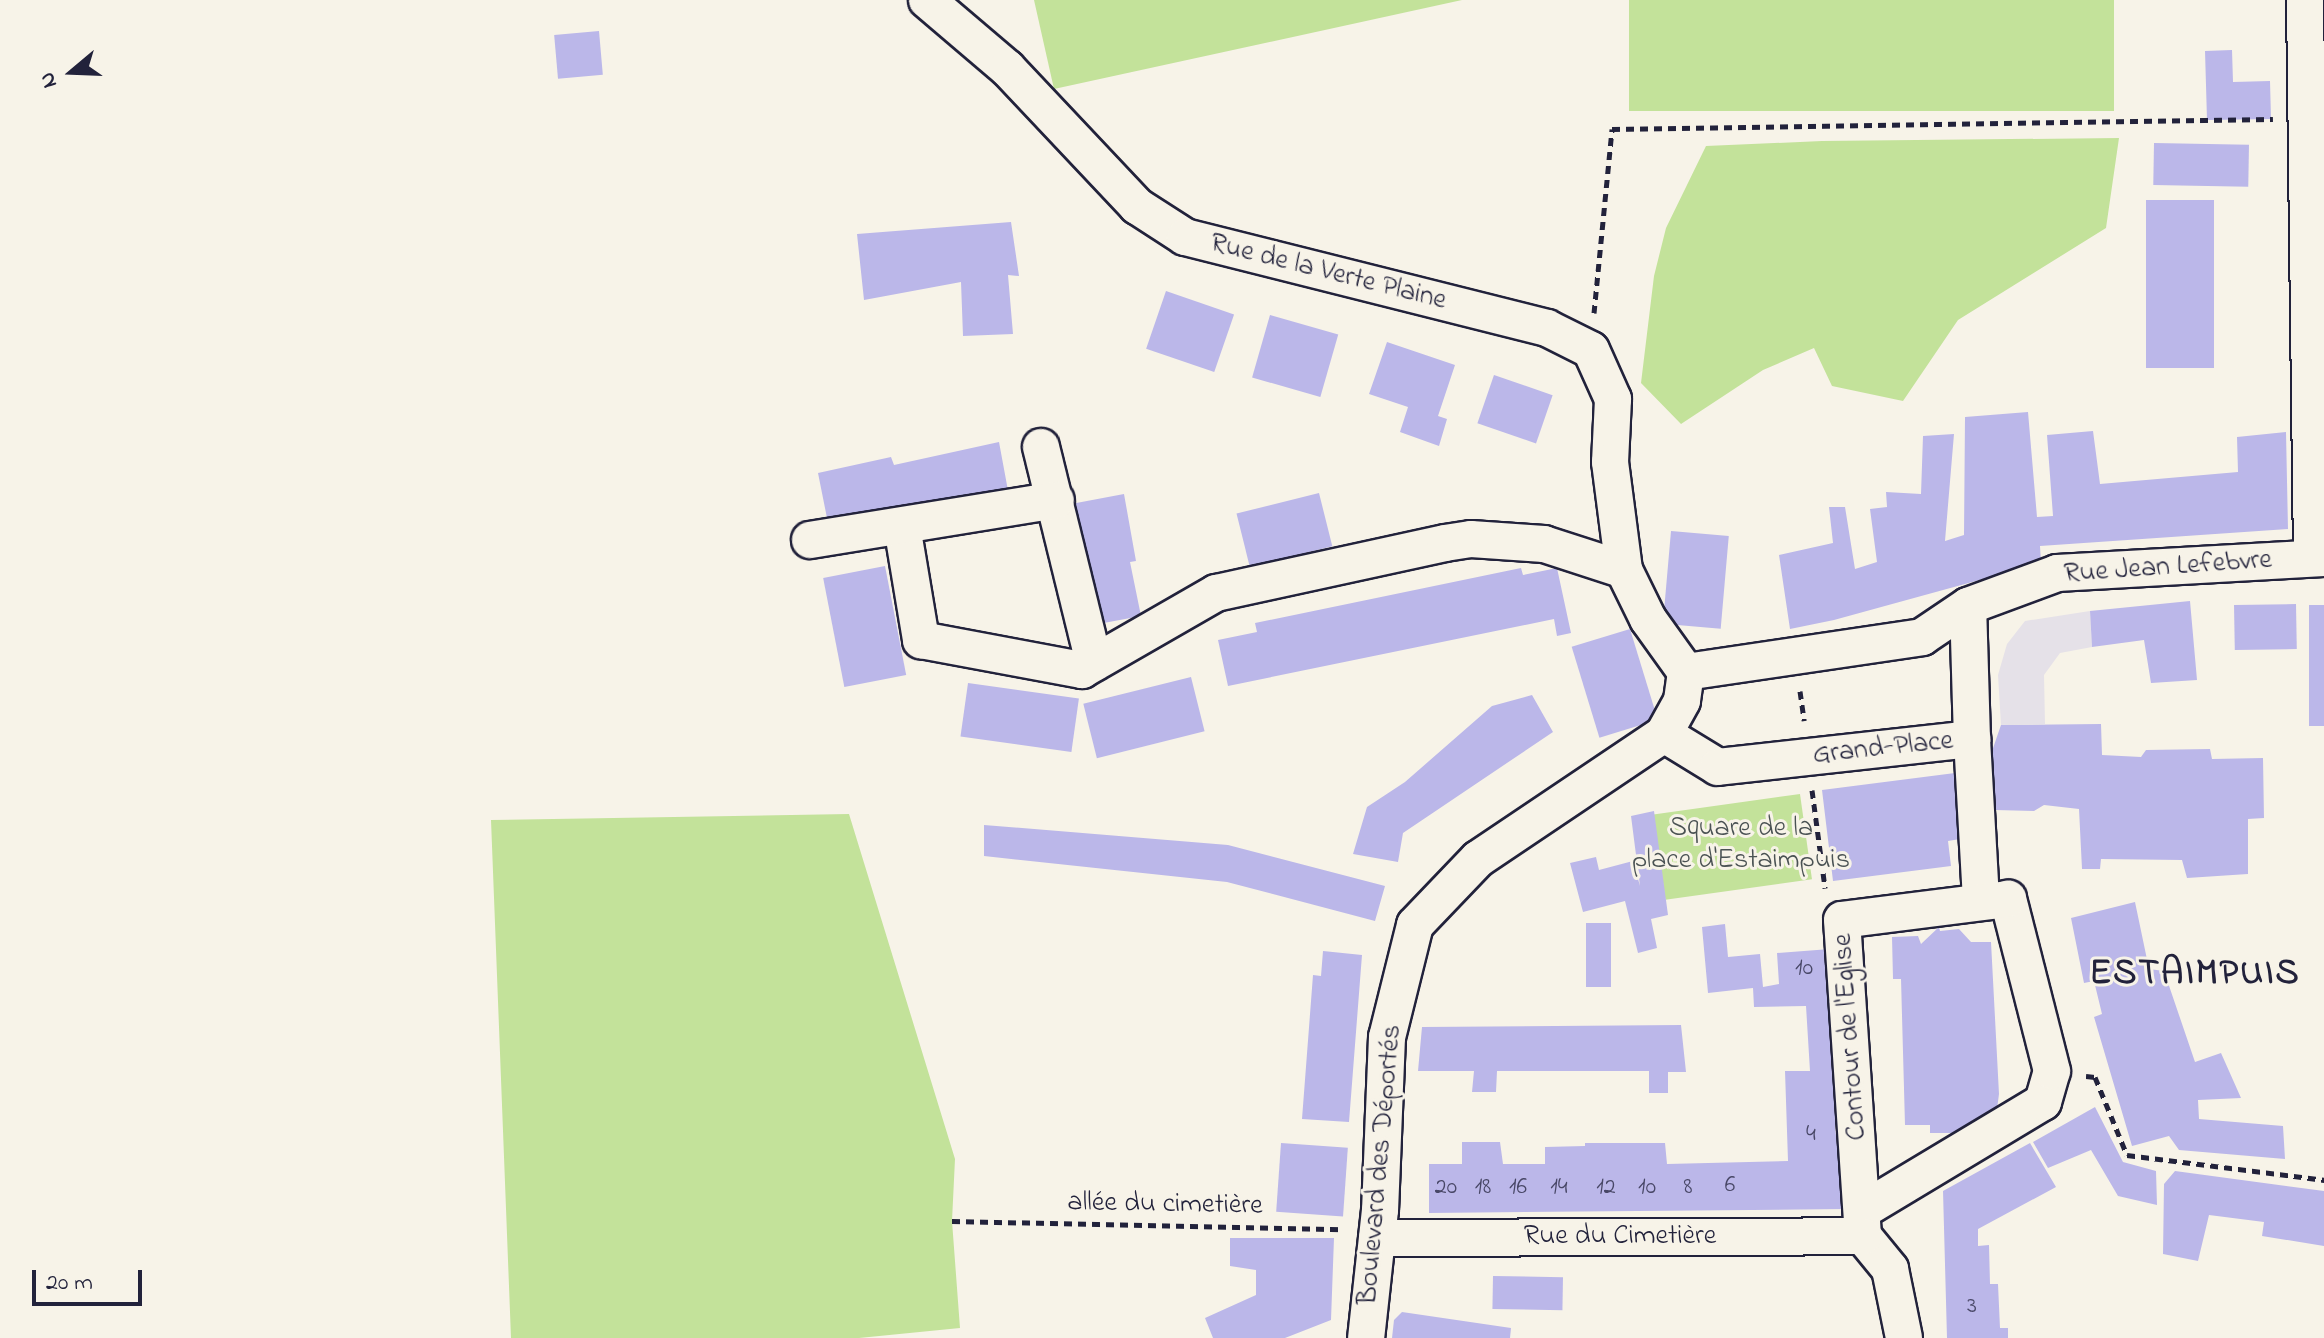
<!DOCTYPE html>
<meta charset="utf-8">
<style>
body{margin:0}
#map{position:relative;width:2324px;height:1338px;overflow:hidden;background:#f7f3e8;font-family:"Indie Flower",sans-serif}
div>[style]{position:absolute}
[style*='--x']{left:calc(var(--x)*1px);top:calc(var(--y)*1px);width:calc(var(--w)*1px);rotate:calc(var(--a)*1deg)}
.built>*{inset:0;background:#e5e1e8}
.green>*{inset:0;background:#c3e29a;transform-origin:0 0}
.building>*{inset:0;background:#bbb7e9;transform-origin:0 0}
.path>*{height:5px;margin-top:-2.5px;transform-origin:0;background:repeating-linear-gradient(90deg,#22223b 0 8px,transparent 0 14px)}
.roads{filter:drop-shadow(2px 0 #22223b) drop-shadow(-2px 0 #22223b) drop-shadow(0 2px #22223b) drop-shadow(0 -2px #22223b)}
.minor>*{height:36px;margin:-18px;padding:0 18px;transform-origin:18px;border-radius:18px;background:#f7f3e8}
span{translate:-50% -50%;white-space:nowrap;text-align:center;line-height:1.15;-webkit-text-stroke:6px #f7f3e8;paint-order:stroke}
.number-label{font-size:24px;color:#484766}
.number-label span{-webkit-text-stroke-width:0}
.street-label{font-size:28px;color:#22223b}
.park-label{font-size:28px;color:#4a5253}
.district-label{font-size:36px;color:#22223b;font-weight:700;letter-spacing:2px}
.north{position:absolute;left:32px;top:32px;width:80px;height:80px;-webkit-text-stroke:6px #f7f3e8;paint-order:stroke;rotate:251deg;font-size:22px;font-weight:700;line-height:32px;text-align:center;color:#22223b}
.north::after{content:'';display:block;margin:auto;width:28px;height:36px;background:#22223b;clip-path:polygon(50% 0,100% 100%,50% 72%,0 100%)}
.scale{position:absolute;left:32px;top:1270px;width:110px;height:36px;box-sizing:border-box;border:4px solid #22223b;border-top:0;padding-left:10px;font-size:24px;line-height:28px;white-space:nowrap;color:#22223b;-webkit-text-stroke:6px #f7f3e8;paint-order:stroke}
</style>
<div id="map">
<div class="built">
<i style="clip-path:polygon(2090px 611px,2092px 647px,2060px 653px,2044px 675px,2045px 724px,2001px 725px,1998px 675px,2007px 644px,2025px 621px)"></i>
</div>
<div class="green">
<i style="clip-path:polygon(1034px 0,1462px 0,1054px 89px)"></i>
<i style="left:1629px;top:0;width:485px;height:111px"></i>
<i style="clip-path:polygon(2119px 138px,2106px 228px,1958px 320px,1903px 401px,1832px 386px,1814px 348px,1763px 370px,1681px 424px,1641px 383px,1654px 276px,1666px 228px,1706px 146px,1822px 141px)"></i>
<i style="left:1800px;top:794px;width:86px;height:148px;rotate:82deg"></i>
<i style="clip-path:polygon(849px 814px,955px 1159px,952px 1221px,960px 1328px,859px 1338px,511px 1338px,491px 820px)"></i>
</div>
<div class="building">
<i style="left:599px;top:31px;width:44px;height:45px;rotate:85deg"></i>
<i style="clip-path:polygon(2232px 50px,2233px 82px,2270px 81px,2271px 119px,2207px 120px,2205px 51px)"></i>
<i style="left:2154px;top:143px;width:95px;height:42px;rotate:1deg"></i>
<i style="left:2146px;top:200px;width:68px;height:168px"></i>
<i style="clip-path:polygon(1011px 222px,1019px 276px,1008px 275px,1013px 334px,963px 336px,961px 282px,864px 300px,857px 234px)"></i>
<i style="left:1166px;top:291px;width:72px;height:61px;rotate:19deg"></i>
<i style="left:1270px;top:315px;width:71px;height:65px;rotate:16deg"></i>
<i style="clip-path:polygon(1387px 342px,1455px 365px,1438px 416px,1447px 419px,1439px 446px,1400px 432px,1408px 407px,1369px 394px)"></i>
<i style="left:1494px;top:375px;width:62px;height:51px;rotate:19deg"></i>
<i style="clip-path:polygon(2028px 412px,2037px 517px,2053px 516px,2047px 435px,2093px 431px,2100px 484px,2238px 472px,2237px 437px,2286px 432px,2288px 529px,2040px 546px,2041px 563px,1834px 620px,1790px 629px,1779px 555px,1833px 543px,1829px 507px,1845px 507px,1855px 569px,1877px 562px,1870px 509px,1887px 507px,1886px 492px,1921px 494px,1923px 436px,1954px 434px,1945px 541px,1964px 535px,1965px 417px)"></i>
<i style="clip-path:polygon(999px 442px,1009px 496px,828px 523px,818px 473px,891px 457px,894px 465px)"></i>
<i style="left:1319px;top:493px;width:55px;height:85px;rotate:76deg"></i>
<i style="clip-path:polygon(1124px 494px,1136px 561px,1130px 562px,1141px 616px,1093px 625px,1071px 504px)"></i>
<i style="left:1671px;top:531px;width:58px;height:93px;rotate:5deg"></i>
<i style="left:885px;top:566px;width:111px;height:63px;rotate:79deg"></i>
<i style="clip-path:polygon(1521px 568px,1523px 575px,1557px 568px,1571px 633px,1557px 636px,1554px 619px,1228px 686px,1218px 640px,1257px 632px,1255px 623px)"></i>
<i style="clip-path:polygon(2190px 601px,2197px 680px,2151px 683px,2144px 640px,2092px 647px,2090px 611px)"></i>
<i style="left:2296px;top:604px;width:45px;height:62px;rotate:89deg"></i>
<i style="left:2309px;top:605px;width:15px;height:121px"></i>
<i style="left:1630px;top:629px;width:95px;height:61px;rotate:73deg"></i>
<i style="left:1191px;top:677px;width:56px;height:111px;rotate:76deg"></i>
<i style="left:968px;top:683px;width:112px;height:54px;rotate:8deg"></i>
<i style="clip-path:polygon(1532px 695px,1553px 732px,1403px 833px,1398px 862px,1353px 854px,1367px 807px,1405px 782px,1492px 706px)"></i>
<i style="clip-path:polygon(2101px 724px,2102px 755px,2141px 757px,2146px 750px,2210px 749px,2212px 759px,2263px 758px,2264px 818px,2248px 819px,2248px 874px,2187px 878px,2182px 860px,2101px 859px,2100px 869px,2082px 869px,2079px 809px,2044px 805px,2034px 811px,1995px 810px,1991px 754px,2001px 725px)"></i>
<i style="clip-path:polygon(1955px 773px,1965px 781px,1972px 837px,1948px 841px,1951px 866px,1833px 881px,1822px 790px)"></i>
<i style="clip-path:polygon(1654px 811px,1668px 915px,1651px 919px,1657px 948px,1638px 953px,1625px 901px,1583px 912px,1570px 863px,1596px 857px,1599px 870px,1633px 861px,1640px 886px,1631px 816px)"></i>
<i style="clip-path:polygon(984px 825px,1228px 845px,1385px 886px,1375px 921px,1227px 882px,984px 856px)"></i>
<i style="clip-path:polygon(2135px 902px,2149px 969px,2164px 971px,2195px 1062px,2221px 1053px,2241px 1098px,2198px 1100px,2199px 1119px,2283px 1126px,2285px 1159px,2179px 1150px,2169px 1136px,2132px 1146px,2094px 1017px,2102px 1014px,2094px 981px,2084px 983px,2071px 918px)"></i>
<i style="left:1586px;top:923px;width:25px;height:64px"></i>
<i style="clip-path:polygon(1725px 924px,1728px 957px,1760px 954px,1763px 987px,1779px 984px,1777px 953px,1830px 949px,1841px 1125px,1835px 1125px,1837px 1145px,1842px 1145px,1846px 1209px,1429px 1213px,1429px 1164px,1462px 1164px,1462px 1142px,1500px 1142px,1503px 1164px,1545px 1164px,1545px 1147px,1585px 1146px,1585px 1143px,1665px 1143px,1667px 1164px,1788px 1161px,1785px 1071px,1810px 1071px,1806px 1006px,1754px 1007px,1753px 988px,1708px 993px,1702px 927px)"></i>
<i style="clip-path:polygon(1939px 927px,1940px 931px,1959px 929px,1971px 942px,1991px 942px,1999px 1094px,1997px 1109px,1986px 1120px,1972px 1120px,1971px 1133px,1930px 1133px,1930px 1125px,1905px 1125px,1901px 979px,1893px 979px,1892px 937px,1918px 936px,1921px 944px)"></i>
<i style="clip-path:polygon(1323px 951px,1362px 955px,1349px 1122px,1302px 1119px,1313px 975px,1321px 976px)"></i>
<i style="clip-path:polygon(1681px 1025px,1686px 1072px,1668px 1072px,1668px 1093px,1649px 1093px,1649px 1071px,1497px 1071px,1496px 1092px,1472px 1092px,1474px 1071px,1418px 1071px,1422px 1027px)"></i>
<i style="clip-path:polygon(2095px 1107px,2123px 1162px,2156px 1171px,2157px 1205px,2118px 1196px,2091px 1150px,2048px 1168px,2033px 1142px)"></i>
<i style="left:1281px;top:1143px;width:67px;height:69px;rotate:4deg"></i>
<i style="clip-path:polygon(2030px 1143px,2056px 1187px,1978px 1229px,1978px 1246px,1989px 1245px,1990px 1284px,1998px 1284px,2000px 1328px,2008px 1328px,2008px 1338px,1947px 1338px,1943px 1191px)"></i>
<i style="clip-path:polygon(2175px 1171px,2324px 1191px,2324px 1246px,2262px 1236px,2264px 1222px,2209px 1215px,2198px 1261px,2163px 1254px,2164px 1184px)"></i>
<i style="clip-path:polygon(1230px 1238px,1334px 1238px,1331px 1320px,1285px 1338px,1213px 1338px,1205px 1318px,1256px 1295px,1256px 1270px,1230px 1266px)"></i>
<i style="left:1493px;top:1276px;width:70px;height:33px;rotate:1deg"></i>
<i style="clip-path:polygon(1402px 1312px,1511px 1328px,1510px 1338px,1392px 1338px,1394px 1320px)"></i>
</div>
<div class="path">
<i style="--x:1594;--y:313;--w:185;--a:-84.4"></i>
<i style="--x:1612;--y:129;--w:661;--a:-0.87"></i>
<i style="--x:1800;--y:691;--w:30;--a:82"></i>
<i style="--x:1812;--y:790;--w:99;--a:82.4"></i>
<i style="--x:2086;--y:1076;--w:9;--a:6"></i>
<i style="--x:2095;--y:1077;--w:84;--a:67.7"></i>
<i style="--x:2127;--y:1155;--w:199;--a:7.2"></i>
<i style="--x:952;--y:1221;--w:391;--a:1.2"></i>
</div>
<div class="roads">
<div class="minor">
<i style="--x:927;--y:0;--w:105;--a:40.4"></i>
<i style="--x:1007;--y:68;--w:190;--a:46.7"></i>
<i style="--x:1137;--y:206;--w:57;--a:32.9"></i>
<i style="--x:1185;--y:237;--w:373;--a:14.1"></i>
<i style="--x:1547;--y:328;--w:49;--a:26.6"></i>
<i style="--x:1591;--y:350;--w:54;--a:65.8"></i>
<i style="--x:1613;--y:399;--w:63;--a:92.7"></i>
<i style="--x:1610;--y:462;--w:109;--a:82.6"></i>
<i style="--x:1624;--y:570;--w:55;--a:63.9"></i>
<i style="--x:1648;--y:619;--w:65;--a:54.4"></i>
<i style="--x:1686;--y:672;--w:29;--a:98"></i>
<i style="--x:1682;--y:701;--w:38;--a:119"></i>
<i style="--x:1664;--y:734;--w:224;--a:146.1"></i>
<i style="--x:1478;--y:859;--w:91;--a:133.7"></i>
<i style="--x:1415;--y:925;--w:115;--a:104"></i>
<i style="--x:1387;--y:1037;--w:173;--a:92.3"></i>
<i style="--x:1380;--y:1210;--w:129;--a:96.2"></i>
<i style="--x:2305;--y:0;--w:558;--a:89.28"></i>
<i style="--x:1041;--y:447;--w:222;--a:76.2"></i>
<i style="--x:902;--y:526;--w:116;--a:80.5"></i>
<i style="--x:921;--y:640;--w:164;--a:10.6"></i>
<i style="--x:1082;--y:670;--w:155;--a:-29.9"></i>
<i style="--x:1216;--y:593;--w:234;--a:-12.3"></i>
<i style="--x:1445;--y:543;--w:26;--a:-9"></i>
<i style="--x:1471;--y:539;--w:73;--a:3.9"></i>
<i style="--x:1544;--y:544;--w:84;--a:18"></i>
<i style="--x:810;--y:540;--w:249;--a:-9.2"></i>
<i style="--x:1686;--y:672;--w:239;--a:-8.4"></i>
<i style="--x:1922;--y:637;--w:55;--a:-34"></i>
<i style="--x:1968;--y:606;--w:95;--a:-20.3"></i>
<i style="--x:2057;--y:573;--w:267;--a:-3.2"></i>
<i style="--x:1664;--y:734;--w:63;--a:31.4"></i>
<i style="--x:1718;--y:767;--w:256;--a:-6.3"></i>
<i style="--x:1972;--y:739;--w:133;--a:-91.7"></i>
<i style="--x:1972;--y:739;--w:162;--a:86.8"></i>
<i style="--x:1863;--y:1210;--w:210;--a:-31"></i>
<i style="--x:2043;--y:1102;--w:32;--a:-74"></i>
<i style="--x:2052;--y:1071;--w:178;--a:-104.3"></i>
<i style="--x:2008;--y:899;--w:167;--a:172.8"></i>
<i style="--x:1842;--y:920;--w:317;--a:86.2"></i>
<i style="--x:1863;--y:1236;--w:43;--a:50.7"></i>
<i style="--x:1890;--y:1269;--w:70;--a:78.5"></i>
<i style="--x:1377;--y:1238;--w:486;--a:-0.2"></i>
</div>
</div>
<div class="number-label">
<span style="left:1804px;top:969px">10</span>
<span style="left:1811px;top:1135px">4</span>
<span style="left:1730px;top:1186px">6</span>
<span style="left:1446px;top:1188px">20</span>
<span style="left:1483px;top:1188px">18</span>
<span style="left:1518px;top:1188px">16</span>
<span style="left:1559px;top:1188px">14</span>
<span style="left:1606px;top:1188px">12</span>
<span style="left:1647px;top:1188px">10</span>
<span style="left:1688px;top:1188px">8</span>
<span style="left:1972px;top:1307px">3</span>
</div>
<div class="street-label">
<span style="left:1328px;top:273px;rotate:14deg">Rue de la Verte Plaine</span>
<span style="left:2168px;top:568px;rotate:-4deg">Rue Jean Lefebvre</span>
<span style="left:1883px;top:749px;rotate:-6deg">Grand-Place</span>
<span style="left:1851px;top:1037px;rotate:-94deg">Contour de l'Eglise</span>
<span style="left:1381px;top:1165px;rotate:-85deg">Boulevard des Déportés</span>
<span style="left:1165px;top:1205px;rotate:1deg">allée du cimetière</span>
<span style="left:1620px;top:1237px">Rue du Cimetière</span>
</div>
<div class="park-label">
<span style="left:1741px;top:845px">Square de la<br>place d'Estaimpuis</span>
</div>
<div class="district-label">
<span style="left:2195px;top:975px">ESTAIMPUIS</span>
</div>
<div class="north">N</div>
<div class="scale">20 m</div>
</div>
